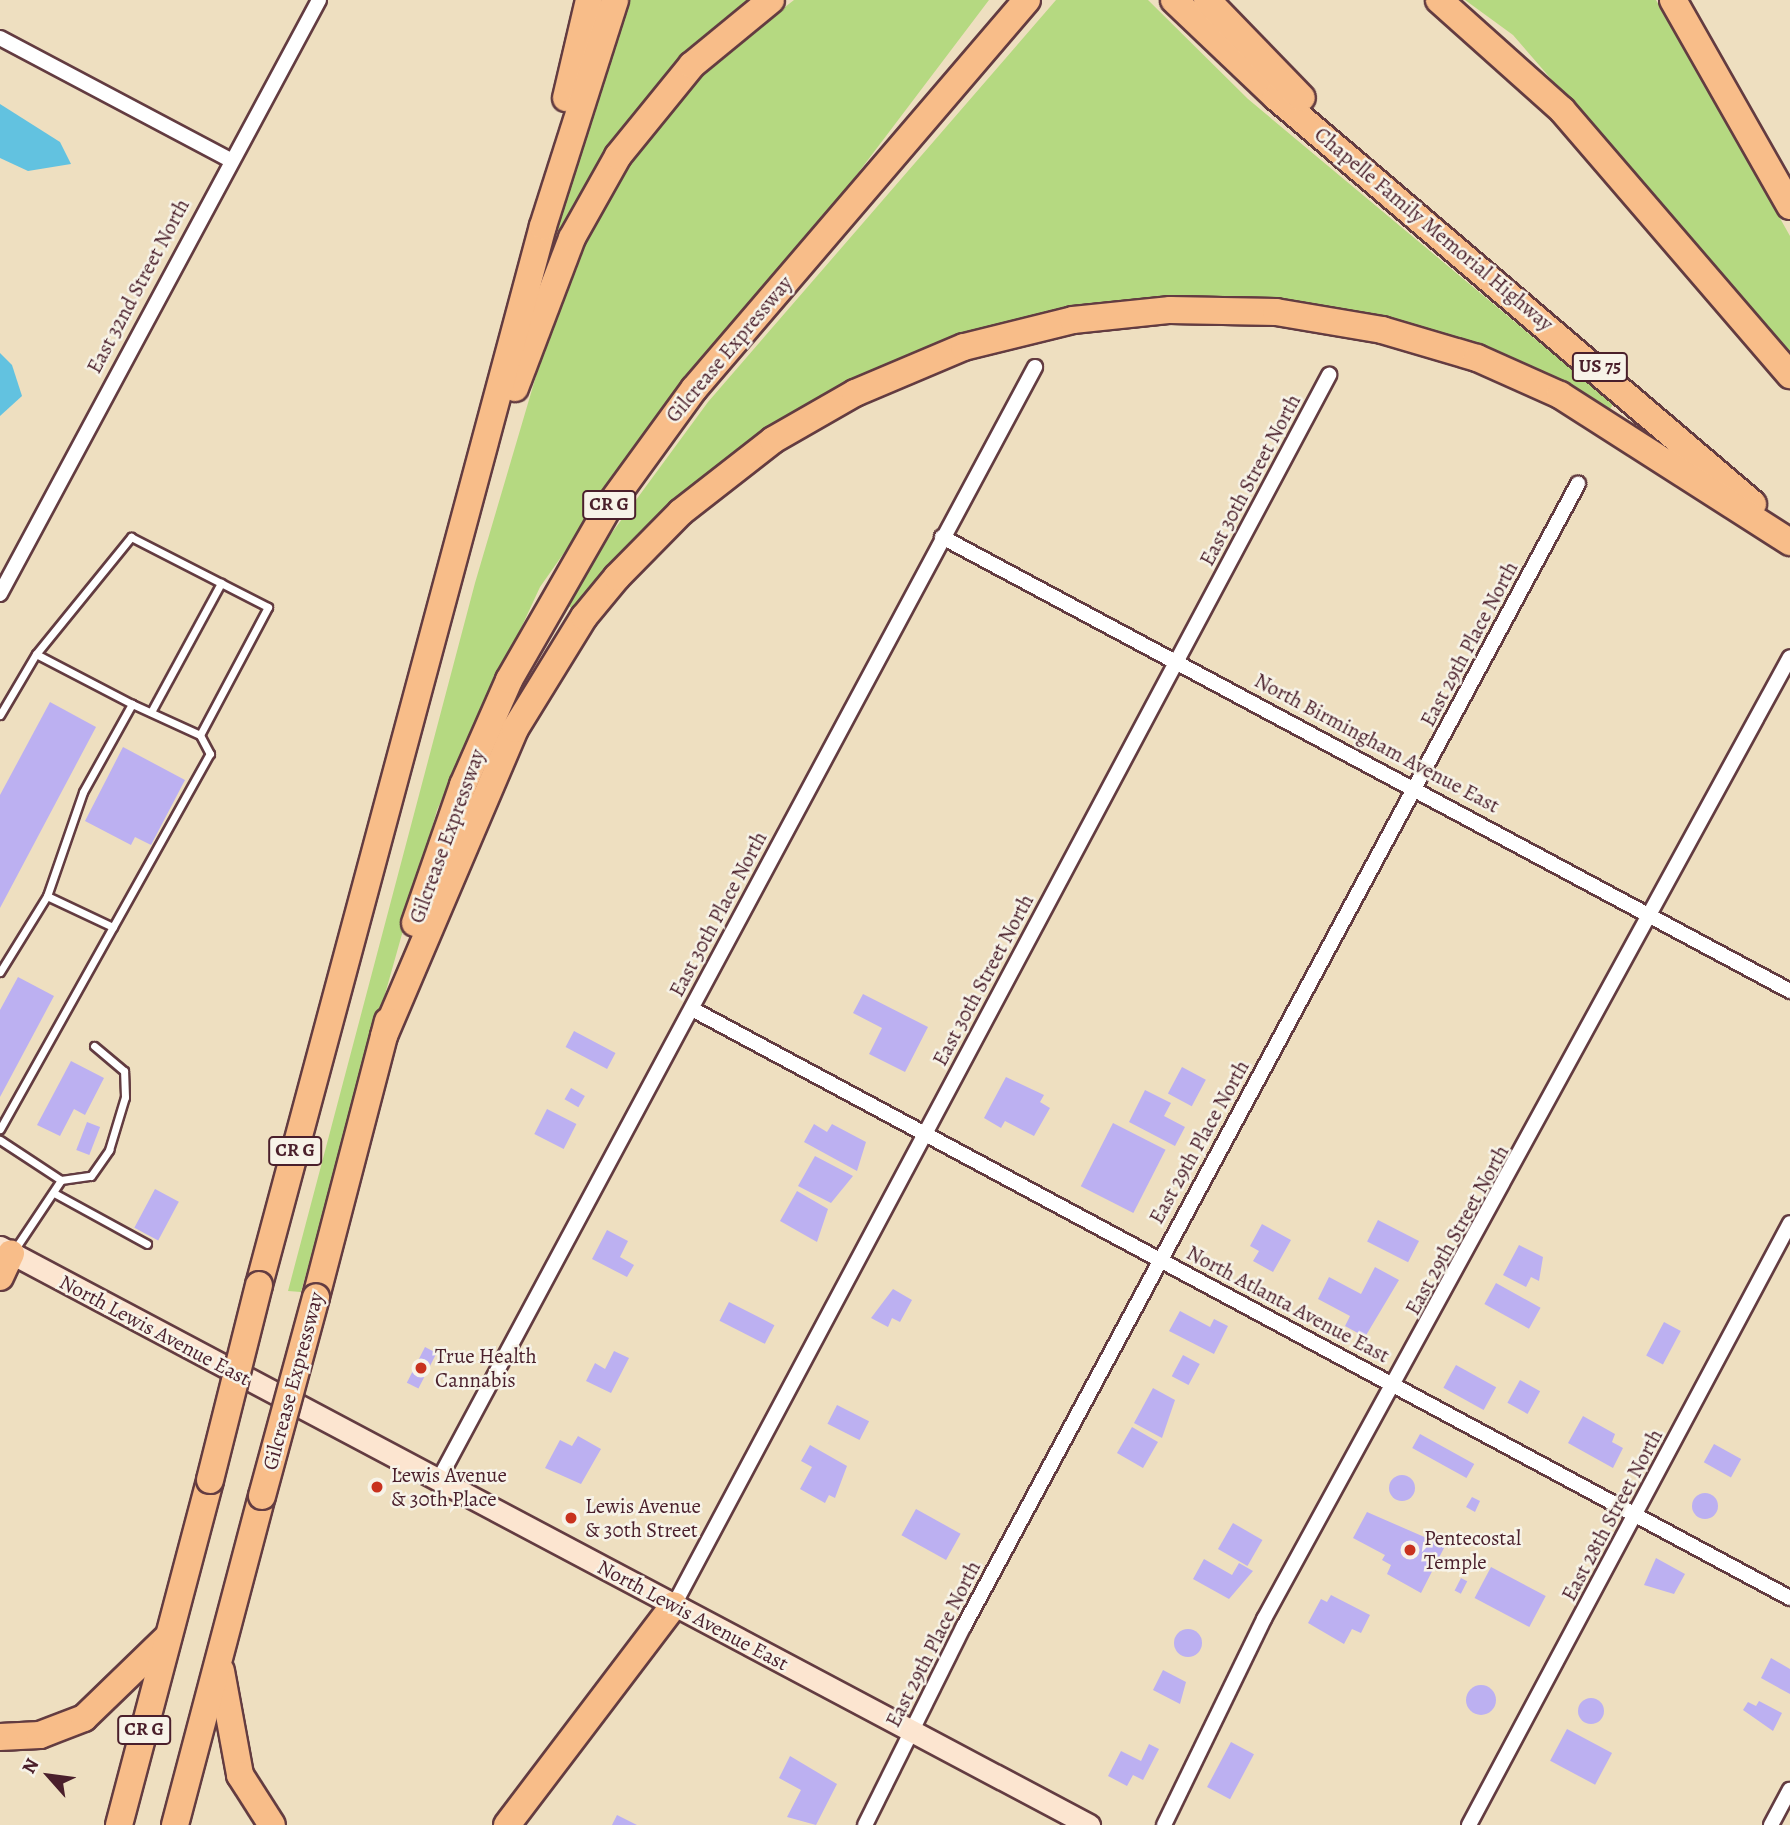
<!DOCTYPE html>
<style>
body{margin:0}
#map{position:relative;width:1790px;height:1825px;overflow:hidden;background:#eedfc0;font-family:Alegreya,serif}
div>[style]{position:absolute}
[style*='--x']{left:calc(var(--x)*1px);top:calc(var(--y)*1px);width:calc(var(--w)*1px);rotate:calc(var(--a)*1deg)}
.green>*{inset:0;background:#b5d981}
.water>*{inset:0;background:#62c2e0}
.building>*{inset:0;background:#bcb0f1;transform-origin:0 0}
.round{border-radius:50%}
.roads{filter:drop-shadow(2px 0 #633c41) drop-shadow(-2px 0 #633c41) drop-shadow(0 2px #633c41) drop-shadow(0 -2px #633c41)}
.lane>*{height:7px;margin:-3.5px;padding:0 3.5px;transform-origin:3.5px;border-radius:3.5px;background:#fff}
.street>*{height:14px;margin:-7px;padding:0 7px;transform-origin:7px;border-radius:7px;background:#fff}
.secondary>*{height:21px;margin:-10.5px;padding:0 10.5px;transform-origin:10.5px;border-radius:10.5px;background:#fce5d0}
.highway>*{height:26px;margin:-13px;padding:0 13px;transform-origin:13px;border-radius:13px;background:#f8bd89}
.bridges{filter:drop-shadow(2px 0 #633c41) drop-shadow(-2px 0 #633c41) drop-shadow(0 2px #633c41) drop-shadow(0 -2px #633c41)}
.highway-bridge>*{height:26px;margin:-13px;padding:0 13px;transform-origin:13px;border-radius:13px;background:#f8bd89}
.dots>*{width:19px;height:19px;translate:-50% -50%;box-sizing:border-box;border:4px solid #f7f3e8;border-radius:50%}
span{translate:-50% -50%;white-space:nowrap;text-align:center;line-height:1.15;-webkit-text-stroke:5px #f7f3e8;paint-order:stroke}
.shield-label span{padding:2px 5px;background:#f7f3e8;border:2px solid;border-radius:5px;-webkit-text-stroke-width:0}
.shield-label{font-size:19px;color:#4a1f2b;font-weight:700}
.street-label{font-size:21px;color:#4a1f2b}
.poi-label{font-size:21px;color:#4a1f2b}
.left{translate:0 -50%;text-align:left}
.north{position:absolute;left:14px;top:1741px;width:70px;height:70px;-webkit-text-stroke:5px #f7f3e8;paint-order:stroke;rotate:298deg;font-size:19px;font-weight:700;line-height:28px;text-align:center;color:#4a1f2b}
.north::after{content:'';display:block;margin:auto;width:24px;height:32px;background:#4a1f2b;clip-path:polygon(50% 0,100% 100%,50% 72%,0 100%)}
</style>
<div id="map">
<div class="green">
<i style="clip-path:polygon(626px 0,749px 0,666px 74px,603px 155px,563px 232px,555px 229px)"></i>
<i style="clip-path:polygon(794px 0,989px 0,827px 214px,679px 389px,540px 587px,437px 810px,301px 1292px,288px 1291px,475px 583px,564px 281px,602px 201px,650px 127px,703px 71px)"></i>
<i style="clip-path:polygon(1056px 0,1148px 0,1248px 99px,1613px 404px,1609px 411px,1529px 368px,1202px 298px,854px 382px,577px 611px,568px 606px,611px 534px,708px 402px)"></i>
<i style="clip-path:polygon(1465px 0,1656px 0,1790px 236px,1790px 354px,1513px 35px)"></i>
</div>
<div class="water">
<i style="clip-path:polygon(0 104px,60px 142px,71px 164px,28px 171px,0 158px)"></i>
<i style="clip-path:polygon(0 353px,12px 365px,22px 396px,0 416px)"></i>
</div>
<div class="building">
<i style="clip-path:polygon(50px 702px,96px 727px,0 908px,0 795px)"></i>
<i style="clip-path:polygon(123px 747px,185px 780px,151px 845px,135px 837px,131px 845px,85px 821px)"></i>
<i style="clip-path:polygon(18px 977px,54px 996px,0 1097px,0 1010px)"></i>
<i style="clip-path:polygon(863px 994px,928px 1027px,905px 1072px,869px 1054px,882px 1028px,853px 1013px)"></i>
<i style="left:574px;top:1031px;width:47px;height:18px;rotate:28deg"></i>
<i style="clip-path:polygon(71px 1061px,104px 1078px,85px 1115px,74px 1109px,60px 1136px,37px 1125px)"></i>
<i style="left:1182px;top:1067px;width:27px;height:30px;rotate:28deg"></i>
<i style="clip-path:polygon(1006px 1077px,1044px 1095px,1040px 1102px,1050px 1108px,1034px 1136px,1005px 1121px,1001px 1128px,984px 1118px)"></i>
<i style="left:571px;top:1088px;width:16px;height:13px;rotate:30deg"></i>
<i style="clip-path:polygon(1145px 1090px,1171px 1103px,1164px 1116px,1185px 1127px,1175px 1146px,1129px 1122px)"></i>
<i style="left:547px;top:1109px;width:33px;height:28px;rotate:27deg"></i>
<i style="left:87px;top:1122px;width:14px;height:30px;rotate:21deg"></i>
<i style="left:1113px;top:1123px;width:59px;height:71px;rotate:27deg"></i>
<i style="clip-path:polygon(814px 1124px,827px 1132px,832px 1124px,866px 1142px,857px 1171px,804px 1142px)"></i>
<i style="clip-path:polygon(815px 1156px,853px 1176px,831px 1203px,798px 1186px)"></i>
<i style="left:155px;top:1189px;width:27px;height:44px;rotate:28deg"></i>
<i style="clip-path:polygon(797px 1191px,828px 1209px,817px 1242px,780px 1221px)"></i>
<i style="left:1378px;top:1220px;width:46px;height:24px;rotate:27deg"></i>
<i style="clip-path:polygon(1262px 1224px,1291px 1240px,1273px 1272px,1253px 1261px,1259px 1251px,1250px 1246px)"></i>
<i style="clip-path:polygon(607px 1230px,628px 1241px,620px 1257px,634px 1265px,627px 1277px,592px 1259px)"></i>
<i style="clip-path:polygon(1519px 1245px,1543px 1257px,1539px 1281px,1531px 1277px,1526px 1287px,1503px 1275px)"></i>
<i style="clip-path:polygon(1375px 1267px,1399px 1280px,1365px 1337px,1345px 1326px,1350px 1316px,1318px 1299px,1329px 1277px,1361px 1294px)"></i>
<i style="left:1496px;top:1283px;width:51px;height:24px;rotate:29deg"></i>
<i style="clip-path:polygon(893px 1289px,912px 1300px,900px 1322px,892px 1318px,888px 1327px,871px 1318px)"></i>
<i style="left:729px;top:1302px;width:51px;height:21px;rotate:27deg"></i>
<i style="clip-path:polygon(1180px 1311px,1210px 1327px,1214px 1319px,1228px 1326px,1214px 1354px,1169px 1331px)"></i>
<i style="left:1664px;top:1322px;width:19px;height:38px;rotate:28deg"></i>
<i style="left:425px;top:1347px;width:13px;height:40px;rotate:27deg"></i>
<i style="clip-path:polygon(614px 1351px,629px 1358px,611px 1393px,586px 1381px,595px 1363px,605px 1369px)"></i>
<i style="left:1183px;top:1355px;width:19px;height:24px;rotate:28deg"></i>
<i style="left:1456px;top:1365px;width:46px;height:26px;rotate:29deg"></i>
<i style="left:1520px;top:1380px;width:23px;height:26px;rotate:29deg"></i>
<i style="clip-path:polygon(1153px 1388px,1175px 1400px,1162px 1438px,1134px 1423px)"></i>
<i style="left:837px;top:1405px;width:36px;height:21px;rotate:27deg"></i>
<i style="clip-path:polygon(1583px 1416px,1615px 1434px,1612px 1442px,1623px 1448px,1613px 1468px,1568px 1443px)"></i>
<i style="left:1132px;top:1427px;width:30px;height:30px;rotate:30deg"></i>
<i style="left:1420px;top:1434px;width:62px;height:16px;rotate:29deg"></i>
<i style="clip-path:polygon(578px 1436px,601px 1449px,581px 1484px,545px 1468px,560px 1440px,572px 1446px)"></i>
<i style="left:1714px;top:1444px;width:31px;height:21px;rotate:29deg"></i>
<i style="clip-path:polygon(810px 1445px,847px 1466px,835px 1498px,829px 1495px,825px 1503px,800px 1489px,812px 1467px,801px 1461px)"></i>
<i class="round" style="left:1389px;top:1475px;width:26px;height:26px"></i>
<i class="round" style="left:1692px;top:1493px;width:26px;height:26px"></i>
<i style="clip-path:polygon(1472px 1497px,1480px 1501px,1475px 1512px,1466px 1507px)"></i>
<i style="left:916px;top:1509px;width:51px;height:30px;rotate:29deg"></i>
<i style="clip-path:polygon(1367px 1512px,1445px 1546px,1421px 1593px,1387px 1574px,1391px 1565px,1382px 1560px,1385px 1555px,1353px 1538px)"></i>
<i style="left:1233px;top:1523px;width:34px;height:30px;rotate:30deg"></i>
<i style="clip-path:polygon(1656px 1558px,1685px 1574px,1674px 1594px,1644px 1585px)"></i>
<i style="clip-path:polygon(1204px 1559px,1232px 1575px,1239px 1563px,1253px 1571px,1229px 1599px,1193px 1579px)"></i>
<i style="left:1491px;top:1567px;width:62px;height:35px;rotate:28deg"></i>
<i style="left:1461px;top:1578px;width:7px;height:14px;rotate:27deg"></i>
<i style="clip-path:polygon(1331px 1595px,1370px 1615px,1361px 1633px,1352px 1629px,1344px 1644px,1308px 1623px,1321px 1599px,1327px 1602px)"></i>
<i class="round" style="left:1174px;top:1629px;width:28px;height:28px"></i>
<i style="clip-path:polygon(1771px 1658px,1790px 1669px,1790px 1694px,1761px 1678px)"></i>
<i style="clip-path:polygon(1163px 1670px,1186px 1682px,1180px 1704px,1153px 1690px)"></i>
<i class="round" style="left:1466px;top:1685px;width:30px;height:30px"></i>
<i class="round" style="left:1578px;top:1698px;width:26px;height:26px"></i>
<i style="clip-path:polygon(1759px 1701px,1782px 1713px,1773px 1731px,1743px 1710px,1748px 1702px,1756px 1706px)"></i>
<i style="left:1567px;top:1729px;width:51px;height:36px;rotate:28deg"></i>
<i style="left:1231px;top:1742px;width:26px;height:51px;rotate:28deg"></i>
<i style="clip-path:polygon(1149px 1744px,1159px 1749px,1143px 1780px,1133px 1775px,1127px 1786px,1108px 1776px,1121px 1751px,1141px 1761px)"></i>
<i style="clip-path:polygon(790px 1756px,837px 1784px,816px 1825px,787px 1817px,801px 1790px,779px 1778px)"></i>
<i style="clip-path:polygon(617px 1815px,637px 1825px,612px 1825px)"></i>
</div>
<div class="roads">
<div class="lane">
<i style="--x:151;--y:712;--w:147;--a:-61.5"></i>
<i style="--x:0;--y:715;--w:71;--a:-59.5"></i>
<i style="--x:36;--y:654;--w:151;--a:-50.9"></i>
<i style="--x:131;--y:537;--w:154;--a:27.1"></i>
<i style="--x:268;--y:607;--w:145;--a:118"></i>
<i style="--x:200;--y:735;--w:75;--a:-155.5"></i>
<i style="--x:47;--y:896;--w:73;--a:25.2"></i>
<i style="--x:0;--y:972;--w:89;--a:-58.3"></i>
<i style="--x:47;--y:896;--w:110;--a:-70.9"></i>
<i style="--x:83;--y:792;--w:101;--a:-60.9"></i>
<i style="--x:132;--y:704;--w:108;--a:-152.5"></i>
<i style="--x:0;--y:1129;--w:430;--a:-60.8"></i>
<i style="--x:210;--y:754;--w:21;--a:-118"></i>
<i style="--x:0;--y:1140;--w:73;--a:33.3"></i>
<i style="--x:54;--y:1193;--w:106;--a:28.7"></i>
<i style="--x:15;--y:1249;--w:83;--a:-56.3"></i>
<i style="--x:61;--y:1180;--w:30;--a:-8"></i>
<i style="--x:91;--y:1176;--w:32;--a:-55"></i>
<i style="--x:109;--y:1150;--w:55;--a:-73.2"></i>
<i style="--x:125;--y:1097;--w:26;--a:-92"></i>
<i style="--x:124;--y:1071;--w:39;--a:-140"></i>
</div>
<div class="street">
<i style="--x:0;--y:38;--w:259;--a:27.9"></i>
<i style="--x:942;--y:537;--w:962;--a:28.16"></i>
<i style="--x:0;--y:594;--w:674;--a:-61.76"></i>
<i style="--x:692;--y:1009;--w:1246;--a:28.21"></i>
<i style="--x:438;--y:1481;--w:1264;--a:-61.81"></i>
<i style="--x:674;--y:1605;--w:1394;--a:-61.96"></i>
<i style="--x:865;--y:1825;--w:222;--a:-63.6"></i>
<i style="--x:964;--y:1626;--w:1297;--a:-61.74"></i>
<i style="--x:1164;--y:1825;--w:229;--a:-64.1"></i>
<i style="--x:1264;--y:1619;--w:1096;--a:-61.33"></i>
<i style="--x:1469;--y:1825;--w:682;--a:-61.93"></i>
<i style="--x:1771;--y:1825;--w:40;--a:-62"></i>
</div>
<div class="secondary">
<i style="--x:0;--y:1247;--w:1233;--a:27.96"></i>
</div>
<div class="highway">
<i style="--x:1174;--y:0;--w:141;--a:43.6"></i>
<i style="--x:1276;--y:97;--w:627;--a:40.47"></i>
<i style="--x:1207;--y:0;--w:136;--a:45.9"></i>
<i style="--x:1439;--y:0;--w:165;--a:41.8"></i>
<i style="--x:1562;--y:110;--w:350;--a:49.3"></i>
<i style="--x:1673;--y:0;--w:237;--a:60.4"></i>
<i style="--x:566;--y:98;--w:101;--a:-76.8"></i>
<i style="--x:515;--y:388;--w:160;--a:-69.2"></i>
<i style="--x:572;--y:238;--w:94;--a:-60.7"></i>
<i style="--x:618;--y:156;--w:117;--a:-50.9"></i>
<i style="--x:692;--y:65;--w:102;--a:-39.4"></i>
<i style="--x:415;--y:923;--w:146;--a:-70.8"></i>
<i style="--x:463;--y:785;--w:115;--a:-66.3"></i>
<i style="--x:509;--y:680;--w:201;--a:-60.1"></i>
<i style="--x:609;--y:506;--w:145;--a:-54"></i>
<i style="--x:694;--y:389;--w:512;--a:-49.44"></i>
<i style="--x:384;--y:1036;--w:334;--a:-66.9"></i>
<i style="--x:515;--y:729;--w:132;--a:-58.4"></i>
<i style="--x:584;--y:617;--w:52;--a:-50.5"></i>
<i style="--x:617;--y:577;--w:91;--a:-45.4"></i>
<i style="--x:681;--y:512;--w:117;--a:-38"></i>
<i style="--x:773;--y:440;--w:95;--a:-29.8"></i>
<i style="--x:855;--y:393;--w:118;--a:-22.9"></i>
<i style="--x:964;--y:347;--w:112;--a:-13.9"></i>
<i style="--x:1073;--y:320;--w:98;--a:-5.9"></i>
<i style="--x:1170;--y:310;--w:106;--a:1.1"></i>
<i style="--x:1276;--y:312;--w:108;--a:9.6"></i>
<i style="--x:1382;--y:330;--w:99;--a:16.4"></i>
<i style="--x:1477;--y:358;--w:91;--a:24"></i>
<i style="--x:1560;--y:395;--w:273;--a:32.6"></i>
<i style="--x:0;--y:1277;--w:26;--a:-65"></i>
<i style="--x:259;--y:1285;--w:1096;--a:-74.99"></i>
<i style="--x:543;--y:226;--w:237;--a:-72.3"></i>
<i style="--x:316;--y:1297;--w:285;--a:-75.4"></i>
<i style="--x:221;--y:1671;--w:106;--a:79.6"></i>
<i style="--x:240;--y:1775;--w:59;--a:57.4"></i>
<i style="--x:0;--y:1737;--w:40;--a:-2.9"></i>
<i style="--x:40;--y:1735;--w:47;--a:-21.1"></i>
<i style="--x:84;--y:1718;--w:117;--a:-44"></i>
<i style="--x:119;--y:1825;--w:357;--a:-75.2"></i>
<i style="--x:175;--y:1825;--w:340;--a:-75.2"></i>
<i style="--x:507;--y:1825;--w:276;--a:-52.8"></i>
</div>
</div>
<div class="bridges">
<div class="highway-bridge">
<i style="--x:210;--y:1480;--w:201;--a:-75.9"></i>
<i style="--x:262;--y:1496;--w:206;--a:-74.8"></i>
</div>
</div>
<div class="dots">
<i style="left:421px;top:1368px;background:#c8321e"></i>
<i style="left:377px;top:1487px;background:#c8321e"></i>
<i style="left:571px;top:1518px;background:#c8321e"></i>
<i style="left:1410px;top:1550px;background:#c8321e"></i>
</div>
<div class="shield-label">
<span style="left:1600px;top:367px">US 75</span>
<span style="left:609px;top:505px">CR G</span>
<span style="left:295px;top:1151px">CR G</span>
<span style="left:144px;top:1730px">CR G</span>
</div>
<div class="street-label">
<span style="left:1434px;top:229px;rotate:40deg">Chapelle Family Memorial Highway</span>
<span style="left:138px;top:286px;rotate:-62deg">East 32nd Street North</span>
<span style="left:729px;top:349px;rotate:-50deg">Gilcrease Expressway</span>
<span style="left:1250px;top:480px;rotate:-62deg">East 30th Street North</span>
<span style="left:1469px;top:644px;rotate:-62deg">East 29th Place North</span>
<span style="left:1377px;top:743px;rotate:28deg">North Birmingham Avenue East</span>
<span style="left:447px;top:836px;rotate:-70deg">Gilcrease Expressway</span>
<span style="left:718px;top:914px;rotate:-62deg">East 30th Place North</span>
<span style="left:983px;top:980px;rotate:-62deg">East 30th Street North</span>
<span style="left:1199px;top:1142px;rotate:-61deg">East 29th Place North</span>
<span style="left:1457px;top:1230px;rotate:-61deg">East 29th Street North</span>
<span style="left:1288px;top:1304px;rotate:28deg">North Atlanta Avenue East</span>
<span style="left:155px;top:1330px;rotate:28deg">North Lewis Avenue East</span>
<span style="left:293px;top:1381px;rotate:-75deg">Gilcrease Expressway</span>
<span style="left:1612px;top:1515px;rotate:-62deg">East 28th Street North</span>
<span style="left:693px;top:1615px;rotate:28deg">North Lewis Avenue East</span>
<span style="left:933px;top:1644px;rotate:-63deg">East 29th Place North</span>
</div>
<div class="poi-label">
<span class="left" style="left:435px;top:1368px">True Health<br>Cannabis</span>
<span class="left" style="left:391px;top:1487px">Lewis Avenue<br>&amp; 30th Place</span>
<span class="left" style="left:585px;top:1518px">Lewis Avenue<br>&amp; 30th Street</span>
<span class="left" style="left:1424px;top:1550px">Pentecostal<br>Temple</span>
</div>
<div class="north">N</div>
</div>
